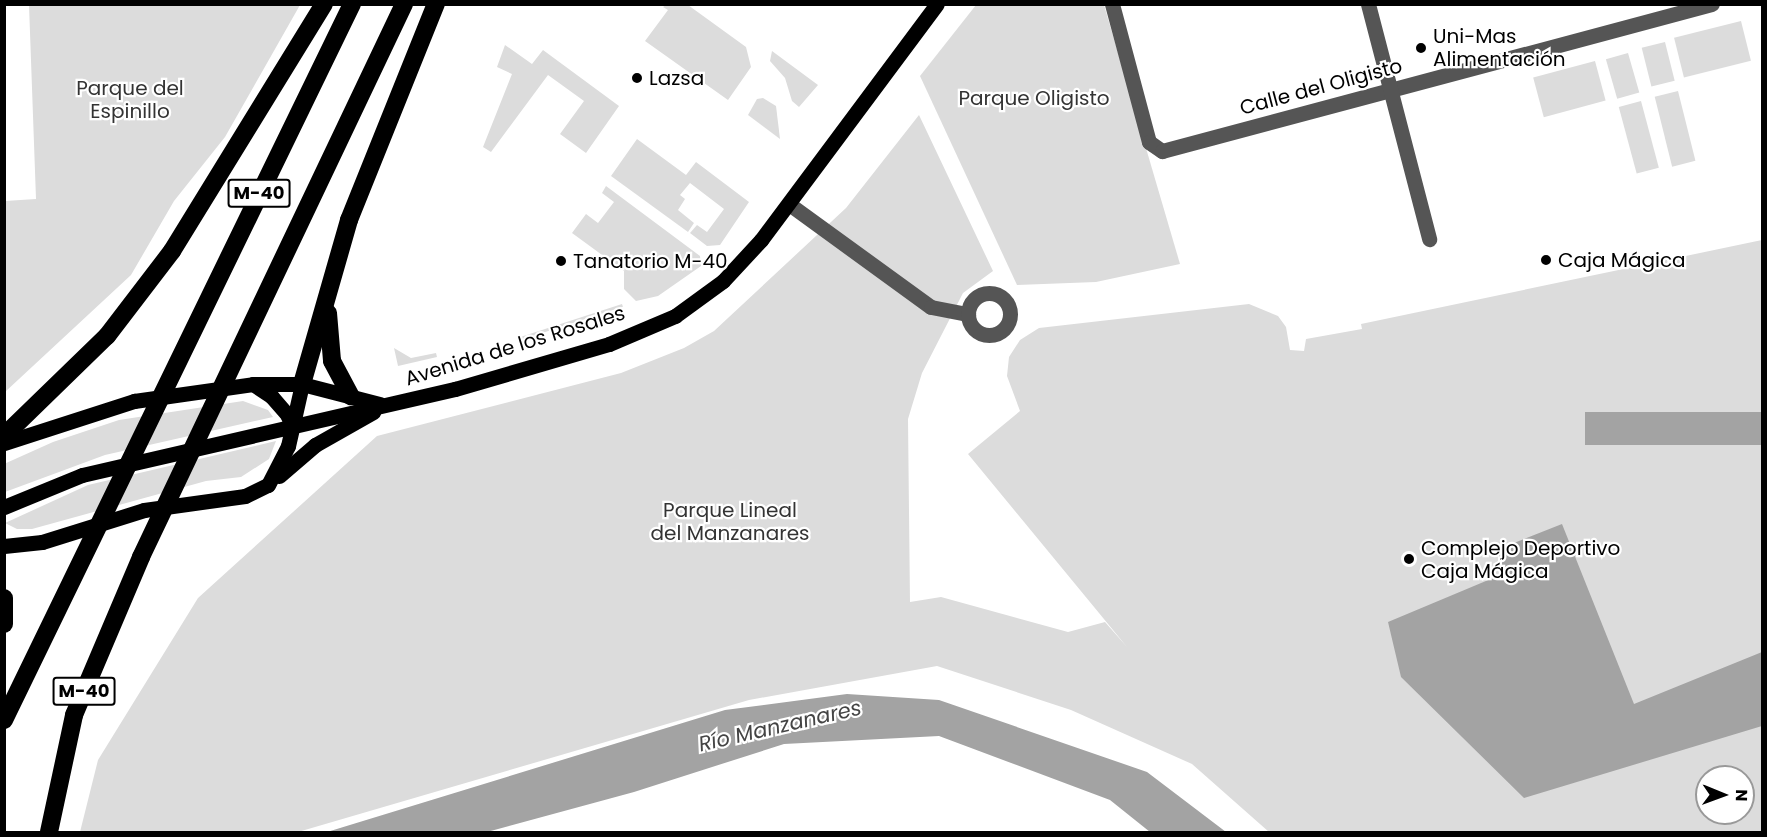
<!DOCTYPE html>
<meta charset="utf-8">
<style>
body{margin:0}
#map{position:relative;width:1767px;height:837px;overflow:hidden;background:#fff;font-family:Poppins,sans-serif}
div>[style]{position:absolute}
[style*='--x']{left:calc(var(--x)*1px);top:calc(var(--y)*1px);width:calc(var(--w)*1px);rotate:calc(var(--a)*1deg)}
.green>*{inset:0;background:#dcdcdc;transform-origin:0 0}
.water>*{inset:0;background:#a3a3a3;transform-origin:0 0}
.minor>*{height:15px;margin:-7.5px;padding:0 7.5px;transform-origin:7.5px;border-radius:7.5px;background:#555}
.minor>.ring{margin:-7.5px;padding:0;box-sizing:content-box;background:none;border:15px solid #555;border-radius:50%}
.major>*{height:15px;margin:-7.5px;padding:0 7.5px;transform-origin:7.5px;border-radius:7.5px;background:#000}
.highway>*{height:18px;margin:-9px;padding:0 9px;transform-origin:9px;border-radius:9px;background:#000}
.dots>*{width:16px;height:16px;translate:-50% -50%;box-sizing:border-box;border:3px solid #fff;border-radius:50%}
span{translate:-50% -50%;white-space:nowrap;text-align:center;line-height:1.15;-webkit-text-stroke:4.5px #fff;paint-order:stroke}
.shield-label span{padding:2px 4px;background:#fff;border:2px solid;border-radius:4px;-webkit-text-stroke-width:0}
.shield-label{font-size:18px;color:#000;font-weight:700}
.poi-label{font-size:20px;color:#000}
.left{translate:0 -50%;text-align:left}
.street-label{font-size:20px;color:#000}
.park-label{font-size:20px;color:#333}
.water-label{font-size:21px;color:#444;font-style:italic}
.frame{position:absolute;inset:0;border:6px solid #000;pointer-events:none}
.north{position:absolute;left:1695px;top:765px;width:60px;height:60px;box-sizing:border-box;background:#fff;border:2px solid #999;border-radius:50%;rotate:91deg;font-size:16px;font-weight:700;line-height:24px;text-align:center;color:#000}
.north::after{content:'';display:block;margin:auto;width:21px;height:27px;background:#000;clip-path:polygon(50% 0,100% 100%,50% 72%,0 100%)}
</style>
<div id="map">
<div class="green">
<i style="clip-path:polygon(29px 5px,300px 5px,225px 137px,174px 201px,131px 275px,5px 392px,5px 201px,36px 199px)"></i>
<i style="clip-path:polygon(666px 5px,688px 5px,746px 47px,751px 67px,728px 100px,645px 41px,668px 10px,663px 7px)"></i>
<i style="clip-path:polygon(976px 5px,1104px 5px,1180px 264px,1096px 282px,1017px 285px,920px 76px)"></i>
<i style="left:1741px;top:21px;width:41px;height:69px;rotate:76deg"></i>
<i style="left:1665px;top:42px;width:40px;height:24px;rotate:76deg"></i>
<i style="clip-path:polygon(505px 45px,532px 64px,543px 50px,619px 106px,586px 153px,560px 134px,584px 101px,548px 75px,491px 152px,483px 147px,512px 74px,497px 67px)"></i>
<i style="clip-path:polygon(772px 51px,818px 85px,799px 107px,792px 101px,785px 78px,770px 61px)"></i>
<i style="left:1628px;top:53px;width:41px;height:23px;rotate:74deg"></i>
<i style="left:1595px;top:61px;width:41px;height:64px;rotate:75deg"></i>
<i style="left:1678px;top:91px;width:72px;height:24px;rotate:76deg"></i>
<i style="clip-path:polygon(763px 98px,776px 106px,780px 139px,748px 115px,757px 99px)"></i>
<i style="left:1641px;top:101px;width:69px;height:23px;rotate:75deg"></i>
<i style="clip-path:polygon(evenodd,919px 115px,993px 271px,963px 293px,922px 373px,908px 419px,910px 602px,941px 597px,1068px 632px,1105px 622px,1127px 647px,968px 454px,1020px 411px,1007px 376px,1009px 357px,1020px 340px,1039px 328px,1249px 304px,1278px 316px,1286px 327px,1290px 350px,1304px 351px,1306px 339px,1362px 329px,1361px 324px,1762px 240px,1762px 832px,1269px 832px,1192px 764px,1071px 710px,937px 666px,749px 700px,298px 832px,80px 832px,98px 760px,198px 598px,377px 436px,621px 373px,684px 348px,714px 331px,846px 208px,919px 115px,1707px 777px,1743px 777px,1743px 813px,1707px 813px,1707px 777px)"></i>
<i style="clip-path:polygon(637px 139px,686px 175px,696px 162px,749px 202px,720px 245px,707px 246px,690px 233px,697px 225px,707px 232px,724px 209px,690px 183px,680px 195px,685px 199px,678px 210px,694px 223px,688px 232px,611px 176px)"></i>
<i style="clip-path:polygon(606px 186px,700px 256px,701px 266px,658px 296px,636px 301px,624px 289px,624px 271px,572px 233px,586px 214px,598px 223px,614px 202px,602px 193px)"></i>
<i style="left:622px;top:304px;width:3px;height:110px;rotate:72deg"></i>
<i style="clip-path:polygon(394px 348px,411px 358px,436px 353px,437px 357px,398px 366px)"></i>
<i style="clip-path:polygon(243px 401px,268px 410px,273px 417px,105px 455px,5px 492px,4px 464px,53px 442px,119px 420px)"></i>
<i style="clip-path:polygon(276px 441px,269px 459px,241px 477px,206px 481px,32px 529px,17px 529px,5px 523px,88px 485px)"></i>
</div>
<div class="water">
<i style="left:1762px;top:412px;width:33px;height:177px;rotate:90deg"></i>
<i style="clip-path:polygon(1562px 524px,1634px 704px,1762px 652px,1762px 726px,1524px 798px,1401px 677px,1388px 622px,1505px 573px,1496px 550px)"></i>
<i style="clip-path:polygon(847px 694px,939px 700px,1147px 772px,1226px 832px,1150px 832px,1110px 800px,939px 736px,784px 744px,634px 792px,487px 832px,327px 832px,725px 710px)"></i>
</div>
<div class="minor">
<i style="--x:1112;--y:4;--w:143;--a:75"></i>
<i style="--x:1149;--y:142;--w:16;--a:35"></i>
<i style="--x:1162;--y:151;--w:569;--a:-14.96"></i>
<i style="--x:1368;--y:4;--w:243;--a:75.4"></i>
<i style="--x:789;--y:204;--w:175;--a:36"></i>
<i style="--x:931;--y:307;--w:38;--a:11"></i>
<i class="ring" style="left:968px;top:293px;width:27px;height:27px"></i>
</div>
<div class="major">
<i style="--x:253;--y:384;--w:49;--a:0"></i>
<i style="--x:302;--y:384;--w:81;--a:14.4"></i>
<i style="--x:4;--y:443;--w:137;--a:-17.9"></i>
<i style="--x:134;--y:401;--w:120;--a:-8.1"></i>
<i style="--x:253;--y:384;--w:23;--a:34"></i>
<i style="--x:272;--y:397;--w:23;--a:49"></i>
<i style="--x:287;--y:414;--w:11;--a:68"></i>
<i style="--x:279;--y:476;--w:48;--a:-40.7"></i>
<i style="--x:315;--y:445;--w:67;--a:-29.6"></i>
<i style="--x:4;--y:507;--w:84;--a:-22.3"></i>
<i style="--x:82;--y:475;--w:383;--a:-13"></i>
<i style="--x:455;--y:389;--w:160;--a:-16.3"></i>
<i style="--x:609;--y:344;--w:72;--a:-23"></i>
<i style="--x:675;--y:316;--w:59;--a:-36.1"></i>
<i style="--x:723;--y:281;--w:56;--a:-47.2"></i>
<i style="--x:761;--y:240;--w:294;--a:-53.3"></i>
<i style="--x:4;--y:546;--w:38;--a:-6"></i>
<i style="--x:42;--y:542;--w:107;--a:-17.4"></i>
<i style="--x:144;--y:510;--w:102;--a:-7.9"></i>
<i style="--x:245;--y:496;--w:25;--a:-26"></i>
<i style="--x:268;--y:485;--w:44;--a:-62.9"></i>
<i style="--x:288;--y:446;--w:64;--a:-77.3"></i>
</div>
<div class="highway">
<i style="--x:328;--y:313;--w:48;--a:85.2"></i>
<i style="--x:332;--y:361;--w:40;--a:62"></i>
<i style="--x:302;--y:384;--w:171;--a:-74"></i>
<i style="--x:349;--y:220;--w:233;--a:-68.1"></i>
<i style="--x:4;--y:436;--w:144;--a:-44.2"></i>
<i style="--x:107;--y:336;--w:107;--a:-52.6"></i>
<i style="--x:172;--y:251;--w:290;--a:-58.4"></i>
<i style="--x:4;--y:598;--w:26;--a:90"></i>
<i style="--x:4;--y:720;--w:796;--a:-64.08"></i>
<i style="--x:49;--y:832;--w:120;--a:-77.9"></i>
<i style="--x:74;--y:715;--w:172;--a:-67"></i>
<i style="--x:141;--y:557;--w:612;--a:-64.56"></i>
</div>
<div class="dots">
<i style="left:1421px;top:48px;background:#000"></i>
<i style="left:637px;top:78px;background:#000"></i>
<i style="left:1546px;top:260px;background:#000"></i>
<i style="left:561px;top:261px;background:#000"></i>
<i style="left:1409px;top:559px;background:#000"></i>
</div>
<div class="shield-label">
<span style="left:259px;top:193px">M-40</span>
<span style="left:84px;top:691px">M-40</span>
</div>
<div class="poi-label">
<span class="left" style="left:1433px;top:48px">Uni-Mas<br>Alimentación</span>
<span class="left" style="left:649px;top:78px">Lazsa</span>
<span class="left" style="left:1558px;top:260px">Caja Mágica</span>
<span class="left" style="left:573px;top:261px">Tanatorio M-40</span>
<span class="left" style="left:1421px;top:560px">Complejo Deportivo<br>Caja Mágica</span>
</div>
<div class="street-label">
<span style="left:1321px;top:87px;rotate:-15deg">Calle del Oligisto</span>
<span style="left:515px;top:346px;rotate:-17deg">Avenida de los Rosales</span>
</div>
<div class="park-label">
<span style="left:130px;top:100px">Parque del<br>Espinillo</span>
<span style="left:1034px;top:98px">Parque Oligisto</span>
<span style="left:730px;top:522px">Parque Lineal<br>del Manzanares</span>
</div>
<div class="water-label">
<span style="left:780px;top:726px;rotate:-13deg">Río Manzanares</span>
</div>
<div class="frame"></div>
<div class="north">N</div>
</div>
